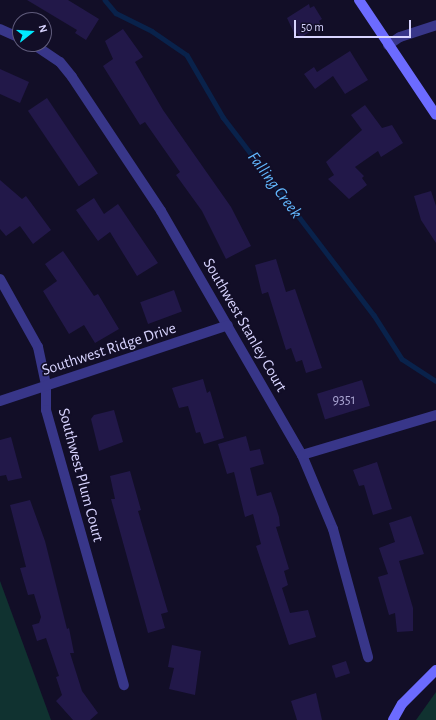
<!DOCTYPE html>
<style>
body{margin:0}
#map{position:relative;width:436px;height:720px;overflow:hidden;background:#120e27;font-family:"Alegreya Sans",sans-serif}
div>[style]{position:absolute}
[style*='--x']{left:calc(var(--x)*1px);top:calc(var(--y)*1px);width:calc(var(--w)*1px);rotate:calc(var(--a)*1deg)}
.green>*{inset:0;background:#103230}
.stream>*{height:4.5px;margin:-2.25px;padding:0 2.25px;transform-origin:2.25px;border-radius:2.25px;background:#09224b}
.building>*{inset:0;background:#221849;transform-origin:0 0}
.street>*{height:10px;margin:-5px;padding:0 5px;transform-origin:5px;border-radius:5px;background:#383689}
.secondary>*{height:10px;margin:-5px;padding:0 5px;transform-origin:5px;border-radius:5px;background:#6c6bff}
span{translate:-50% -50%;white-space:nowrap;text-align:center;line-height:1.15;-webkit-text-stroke:3.5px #120e27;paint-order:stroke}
.number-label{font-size:14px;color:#aaa5d2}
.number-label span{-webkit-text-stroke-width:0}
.street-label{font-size:16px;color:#d8d4ff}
.water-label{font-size:17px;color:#62b8ff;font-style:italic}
.north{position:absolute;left:12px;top:12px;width:40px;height:40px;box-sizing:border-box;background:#120e27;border:1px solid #615d7d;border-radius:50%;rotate:73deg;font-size:11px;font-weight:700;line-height:16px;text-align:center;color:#d8d4ff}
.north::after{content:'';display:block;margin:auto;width:14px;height:18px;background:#00e9ff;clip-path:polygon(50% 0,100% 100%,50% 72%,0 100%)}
.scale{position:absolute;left:294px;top:20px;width:117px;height:18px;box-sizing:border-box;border:2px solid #d8d4ff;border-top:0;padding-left:5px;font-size:12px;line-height:14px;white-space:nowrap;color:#d8d4ff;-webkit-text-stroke:3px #120e27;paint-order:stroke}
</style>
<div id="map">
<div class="green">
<i style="clip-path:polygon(0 581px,51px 720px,0 720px)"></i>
<i style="clip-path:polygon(436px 692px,436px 720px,416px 720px)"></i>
</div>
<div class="stream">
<i style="--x:105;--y:0;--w:17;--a:50"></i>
<i style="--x:116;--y:13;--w:40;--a:26.6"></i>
<i style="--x:152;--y:31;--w:42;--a:34.4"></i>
<i style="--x:187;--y:55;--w:72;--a:59.9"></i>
<i style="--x:223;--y:117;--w:249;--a:52.7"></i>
<i style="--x:374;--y:315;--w:52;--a:57.5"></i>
<i style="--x:402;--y:359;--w:40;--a:32.9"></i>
</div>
<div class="building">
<i style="clip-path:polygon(27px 0,68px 0,99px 19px,86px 40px,75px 33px,77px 30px)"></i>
<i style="clip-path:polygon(309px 4px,310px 8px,314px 6px,322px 19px,319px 21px,321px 25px,300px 38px,297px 33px,295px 35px,287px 18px)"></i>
<i style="clip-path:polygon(123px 29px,143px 57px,135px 62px,163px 110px,231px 207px,251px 246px,226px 259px,202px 211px,176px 175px,180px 172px,145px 122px,140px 125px,103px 66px,113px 59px,105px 41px)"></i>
<i style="clip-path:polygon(350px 51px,368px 80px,345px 94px,333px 76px,315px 89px,304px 74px,314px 67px,317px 72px)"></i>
<i style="clip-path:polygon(0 69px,29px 82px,20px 103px,0 94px)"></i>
<i style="left:47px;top:98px;width:91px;height:23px;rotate:56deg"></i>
<i style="clip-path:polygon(365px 105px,382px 128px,392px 125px,403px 143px,381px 157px,378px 151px,355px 167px,364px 176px,362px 178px,367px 185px,349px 199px,328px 179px,334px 175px,326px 162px,362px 130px,351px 115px)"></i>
<i style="clip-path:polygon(0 180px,22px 199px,26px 196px,51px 230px,33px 244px,20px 226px,6px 236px,0 229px)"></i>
<i style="clip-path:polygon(431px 191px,436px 206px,436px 243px,421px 220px,414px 196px)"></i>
<i style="clip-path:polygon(94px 198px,104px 214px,118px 204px,158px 263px,137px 276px,110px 232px,98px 241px,76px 210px)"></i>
<i style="clip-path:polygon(63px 251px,94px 296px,98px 294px,119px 329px,95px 343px,84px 325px,69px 334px,43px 291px,57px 281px,45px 264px)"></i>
<i style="clip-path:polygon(276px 259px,286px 292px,295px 289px,322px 368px,306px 373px,302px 360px,296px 362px,291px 348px,286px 350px,268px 292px,262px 294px,255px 265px)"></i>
<i style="left:174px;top:290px;width:23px;height:36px;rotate:70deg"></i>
<i style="clip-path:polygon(203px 379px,207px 393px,210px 391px,224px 438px,204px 444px,200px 432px,196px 433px,188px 406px,179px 408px,172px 388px)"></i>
<i style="left:362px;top:380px;width:27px;height:47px;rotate:73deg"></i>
<i style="clip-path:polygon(114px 410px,123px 442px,99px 451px,91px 419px,94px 415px)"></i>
<i style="clip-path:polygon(246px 436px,250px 451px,260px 449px,264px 464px,250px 468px,257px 496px,271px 492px,279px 517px,280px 526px,276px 527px,289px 569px,284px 571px,288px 585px,282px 588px,290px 613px,308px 610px,316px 637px,289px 645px,256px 546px,261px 544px,253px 514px,245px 517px,234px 472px,227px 474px,218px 444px)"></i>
<i style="clip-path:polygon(11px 437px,22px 478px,8px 481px,6px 475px,0 476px,0 440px)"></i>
<i style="clip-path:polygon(377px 462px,392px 509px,373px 515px,364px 485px,359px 486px,353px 470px)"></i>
<i style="clip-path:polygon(130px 471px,141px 510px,138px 511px,168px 612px,161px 614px,165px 628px,148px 633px,111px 499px,115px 499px,110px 476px)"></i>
<i style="clip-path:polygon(30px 500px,45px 541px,67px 629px,69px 628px,74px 653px,70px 653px,82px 691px,98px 713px,90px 720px,73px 720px,56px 701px,62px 695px,56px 677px,59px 676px,46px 638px,37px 641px,32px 625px,39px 623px,41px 617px,34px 594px,28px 595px,20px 568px,26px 567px,10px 505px)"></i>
<i style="clip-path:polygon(411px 516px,424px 554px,399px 561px,413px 608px,413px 631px,397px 632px,395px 613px,389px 615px,378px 577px,388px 574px,379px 548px,395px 542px,389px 523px)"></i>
<i style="clip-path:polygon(172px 645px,201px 651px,195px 695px,169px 689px,174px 668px,168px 667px)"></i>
<i style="left:346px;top:661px;width:13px;height:15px;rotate:72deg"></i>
<i style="clip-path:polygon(316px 693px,322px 720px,297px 720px,291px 701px)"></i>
</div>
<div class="street">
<i style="--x:0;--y:29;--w:22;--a:24"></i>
<i style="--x:33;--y:44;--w:32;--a:34"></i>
<i style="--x:60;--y:62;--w:19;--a:51"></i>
<i style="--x:72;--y:77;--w:161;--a:56.4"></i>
<i style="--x:161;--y:211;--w:282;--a:60"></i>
<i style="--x:302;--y:455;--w:80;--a:67.3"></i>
<i style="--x:333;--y:529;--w:133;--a:74.7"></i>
<i style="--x:388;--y:45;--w:14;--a:-34"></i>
<i style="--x:400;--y:37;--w:38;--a:-18"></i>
<i style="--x:0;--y:279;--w:78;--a:60.8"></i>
<i style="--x:38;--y:347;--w:40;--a:78"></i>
<i style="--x:46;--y:386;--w:24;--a:90"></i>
<i style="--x:46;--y:410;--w:286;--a:74.2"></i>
<i style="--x:0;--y:401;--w:240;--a:-18.4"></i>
<i style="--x:302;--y:455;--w:140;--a:-16.6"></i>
</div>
<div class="secondary">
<i style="--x:359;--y:0;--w:138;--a:56.2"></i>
<i style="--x:393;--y:720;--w:18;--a:-61"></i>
<i style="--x:402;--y:704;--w:48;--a:-45"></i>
</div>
<div class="number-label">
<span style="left:344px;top:400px">9351</span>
</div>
<div class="street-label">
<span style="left:245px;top:325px;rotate:60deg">Southwest Stanley Court</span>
<span style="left:109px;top:349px;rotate:-18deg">Southwest Ridge Drive</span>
<span style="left:81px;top:475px;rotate:75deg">Southwest Plum Court</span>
</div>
<div class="water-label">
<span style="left:275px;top:185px;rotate:53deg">Falling Creek</span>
</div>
<div class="north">N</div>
<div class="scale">50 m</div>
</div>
